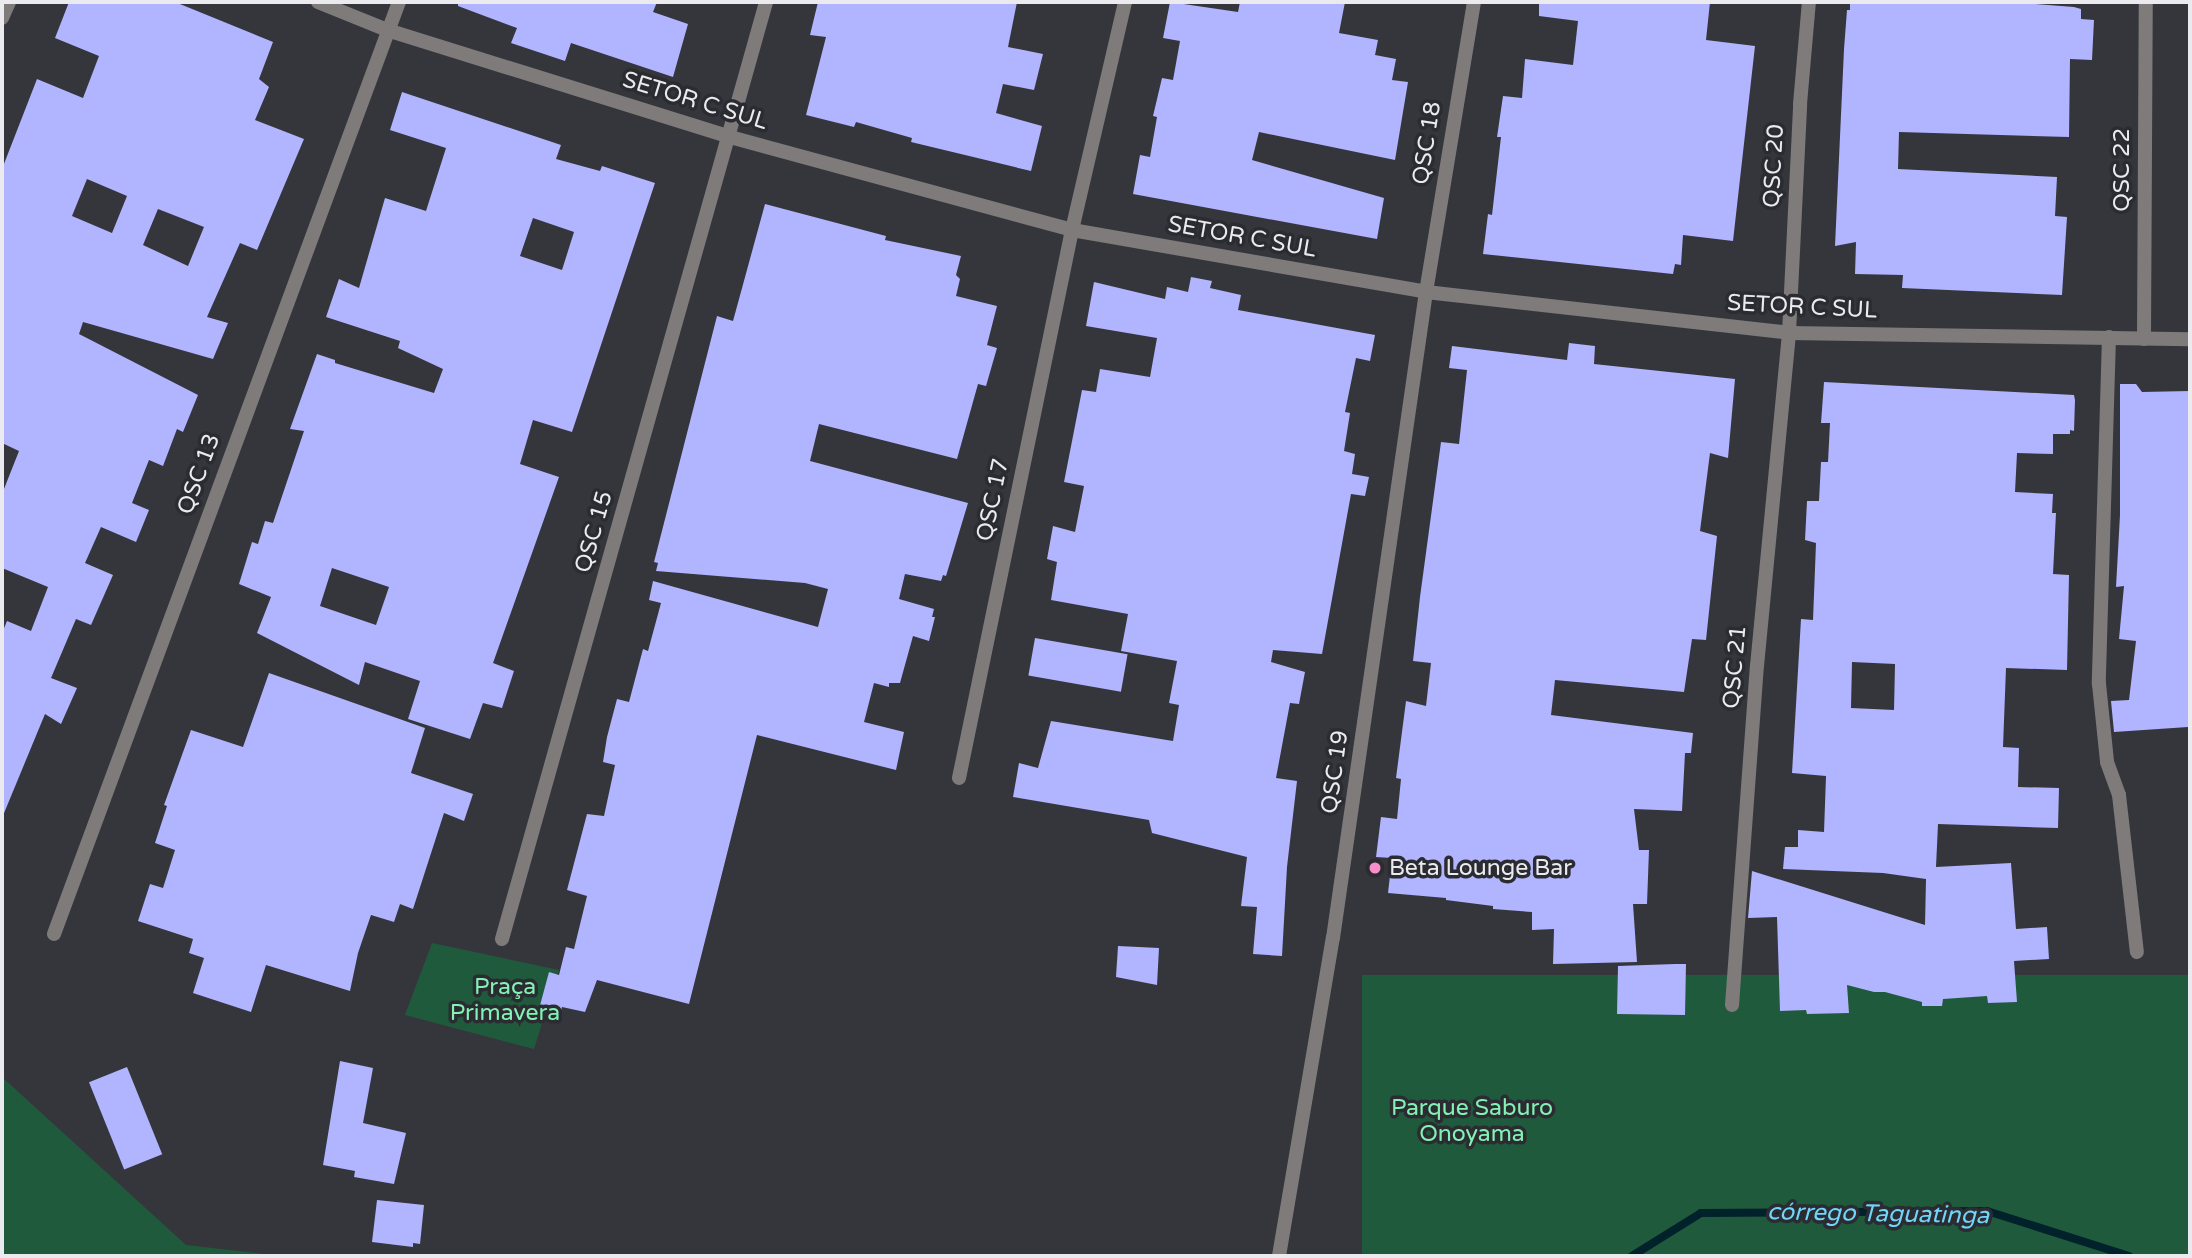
<!DOCTYPE html>
<meta charset="utf-8">
<style>
body{margin:0}
#map{position:relative;width:2192px;height:1258px;overflow:hidden;background:#35363c;font-family:"Varela Round",sans-serif}
div>[style]{position:absolute}
[style*='--x']{left:calc(var(--x)*1px);top:calc(var(--y)*1px);width:calc(var(--w)*1px);rotate:calc(var(--a)*1deg)}
.green>*{inset:0;background:#205a3c;transform-origin:0 0}
.stream>*{height:8px;margin:-4px;padding:0 4px;transform-origin:4px;border-radius:4px;background:#01212b}
.building>*{inset:0;background:#b1b4fe;transform-origin:0 0}
.minor>*{height:14px;margin:-7px;padding:0 7px;transform-origin:7px;border-radius:7px;background:#7f7b7a}
.tertiary>*{height:14px;margin:-7px;padding:0 7px;transform-origin:7px;border-radius:7px;background:#7f7b7a}
.dots>*{width:19px;height:19px;translate:-50% -50%;box-sizing:border-box;border:4px solid #2b2c32;border-radius:50%}
span{translate:-50% -50%;white-space:nowrap;text-align:center;line-height:1.15;-webkit-text-stroke:7px #2b2c32;paint-order:stroke}
.street-label{font-size:23px;color:#ebebef}
.poi-label{font-size:23px;color:#ebebef}
.left{translate:0 -50%;text-align:left}
.park-label{font-size:23px;color:#83f1b4}
.water-label{font-size:24px;color:#70d5f9;font-style:italic}
.frame{position:absolute;inset:0;border:4px solid #ebebef;pointer-events:none}
</style>
<div id="map">
<div class="green">
<i style="clip-path:polygon(432px 943px,559px 970px,534px 1049px,405px 1015px)"></i>
<i style="left:1362px;top:975px;width:828px;height:286px"></i>
<i style="clip-path:polygon(2px 1077px,186px 1245px,281px 1256px,2px 1256px)"></i>
</div>
<div class="stream">
<i style="--x:1632;--y:1256;--w:81;--a:-31.9"></i>
<i style="--x:1701;--y:1213;--w:286;--a:-0.4"></i>
<i style="--x:1987;--y:1211;--w:149;--a:17.6"></i>
</div>
<div class="building">
<i style="clip-path:polygon(evenodd,69px 2px,175px 2px,273px 42px,259px 79px,269px 87px,255px 120px,304px 139px,257px 250px,240px 243px,207px 317px,228px 323px,213px 359px,83px 322px,79px 334px,198px 395px,183px 432px,177px 429px,163px 466px,149px 460px,132px 503px,149px 510px,136px 542px,101px 527px,85px 563px,113px 575px,91px 625px,76px 619px,51px 678px,77px 688px,61px 724px,45px 714px,2px 818px,2px 633px,7px 621px,31px 631px,48px 587px,2px 568px,2px 494px,19px 451px,2px 443px,2px 169px,37px 79px,83px 98px,99px 56px,55px 38px,69px 2px,87px 179px,127px 196px,112px 233px,72px 216px,87px 179px,69px 2px,158px 209px,204px 227px,188px 266px,143px 245px,158px 209px)"></i>
<i style="clip-path:polygon(458px 2px,657px 2px,653px 12px,688px 24px,673px 77px,571px 43px,565px 61px,511px 43px,517px 28px,458px 6px)"></i>
<i style="clip-path:polygon(818px 2px,1017px 2px,1008px 47px,1043px 54px,1034px 90px,1003px 84px,996px 113px,1042px 126px,1031px 171px,911px 142px,912px 138px,856px 122px,854px 127px,806px 115px,826px 37px,810px 35px)"></i>
<i style="clip-path:polygon(1170px 2px,1238px 12px,1240px 2px,1345px 2px,1339px 33px,1378px 40px,1375px 55px,1396px 59px,1392px 80px,1408px 82px,1395px 160px,1259px 132px,1252px 160px,1384px 198px,1377px 239px,1133px 194px,1140px 155px,1150px 157px,1157px 117px,1153px 116px,1162px 78px,1173px 80px,1180px 41px,1163px 38px)"></i>
<i style="clip-path:polygon(1539px 2px,1710px 2px,1706px 40px,1755px 46px,1733px 241px,1683px 235px,1681px 265px,1675px 264px,1673px 274px,1483px 254px,1488px 214px,1492px 215px,1501px 137px,1497px 137px,1503px 96px,1522px 98px,1525px 59px,1573px 65px,1578px 21px,1539px 16px)"></i>
<i style="clip-path:polygon(1850px 2px,2008px 2px,2074px 7px,2081px 9px,2081px 19px,2094px 20px,2092px 60px,2070px 59px,2069px 137px,1899px 132px,1898px 169px,2057px 177px,2055px 216px,2067px 217px,2062px 295px,1902px 288px,1903px 275px,1855px 274px,1856px 242px,1835px 246px,1844px 49px,1847px 10px,1850px 10px)"></i>
<i style="clip-path:polygon(evenodd,402px 92px,561px 145px,556px 159px,600px 171px,602px 166px,655px 183px,572px 432px,533px 420px,520px 464px,559px 477px,493px 663px,514px 671px,502px 708px,483px 703px,470px 739px,408px 719px,420px 681px,365px 662px,359px 685px,257px 633px,271px 597px,239px 584px,252px 542px,258px 544px,265px 521px,273px 523px,304px 431px,290px 429px,317px 354px,335px 360px,335px 363px,434px 393px,443px 369px,398px 348px,400px 341px,326px 317px,339px 279px,359px 288px,385px 198px,426px 211px,446px 148px,390px 130px,402px 92px,533px 218px,574px 232px,562px 270px,520px 256px,533px 218px,402px 92px,332px 568px,389px 587px,376px 625px,320px 606px,332px 568px)"></i>
<i style="clip-path:polygon(765px 204px,886px 236px,885px 240px,961px 256px,956px 275px,960px 279px,956px 296px,997px 306px,987px 345px,997px 348px,986px 386px,978px 384px,957px 459px,819px 424px,810px 461px,968px 503px,946px 576px,943px 575px,941px 581px,905px 574px,899px 599px,934px 609px,932px 617px,935px 617px,929px 641px,913px 636px,900px 683px,889px 683px,889px 687px,874px 683px,864px 722px,904px 732px,896px 770px,757px 735px,689px 1004px,597px 980px,585px 1012px,562px 1007px,560px 1014px,539px 1009px,549px 972px,559px 975px,566px 947px,574px 949px,587px 896px,567px 890px,587px 814px,604px 816px,615px 765px,603px 762px,607px 737px,617px 699px,629px 702px,643px 649px,648px 651px,661px 603px,649px 600px,653px 581px,818px 627px,828px 589px,805px 583px,656px 571px,658px 563px,654px 562px,717px 316px,733px 321px)"></i>
<i style="clip-path:polygon(1191px 277px,1212px 281px,1210px 288px,1241px 295px,1238px 310px,1375px 335px,1370px 361px,1356px 358px,1345px 412px,1350px 413px,1344px 451px,1355px 454px,1352px 474px,1369px 477px,1365px 496px,1351px 494px,1322px 654px,1273px 650px,1271px 662px,1305px 672px,1299px 704px,1290px 703px,1276px 778px,1297px 781px,1287px 867px,1282px 956px,1253px 954px,1257px 907px,1241px 906px,1247px 857px,1152px 833px,1149px 820px,1013px 797px,1019px 763px,1038px 768px,1051px 721px,1173px 741px,1179px 705px,1169px 703px,1177px 661px,1121px 651px,1128px 614px,1051px 600px,1057px 562px,1047px 559px,1053px 526px,1075px 532px,1084px 486px,1064px 482px,1082px 390px,1096px 392px,1100px 369px,1150px 377px,1157px 338px,1086px 326px,1094px 282px,1165px 299px,1167px 287px,1188px 292px)"></i>
<i style="clip-path:polygon(1569px 343px,1595px 346px,1594px 364px,1735px 379px,1728px 458px,1710px 453px,1700px 531px,1717px 536px,1706px 640px,1692px 639px,1684px 692px,1555px 680px,1551px 715px,1693px 733px,1691px 753px,1685px 753px,1682px 811px,1634px 809px,1639px 850px,1649px 850px,1647px 904px,1633px 904px,1637px 962px,1553px 964px,1554px 929px,1532px 930px,1532px 912px,1493px 909px,1493px 906px,1446px 900px,1446px 898px,1388px 893px,1392px 858px,1376px 857px,1381px 817px,1397px 819px,1401px 779px,1396px 778px,1406px 701px,1426px 706px,1431px 663px,1413px 661px,1420px 597px,1441px 442px,1459px 444px,1467px 370px,1449px 368px,1452px 346px,1567px 360px)"></i>
<i style="clip-path:polygon(evenodd,1824px 382px,2074px 395px,2075px 400px,2074px 431px,2070px 430px,2070px 434px,2053px 434px,2053px 454px,2017px 453px,2015px 492px,2053px 494px,2052px 513px,2056px 513px,2053px 574px,2069px 575px,2067px 670px,2006px 668px,2003px 747px,2019px 748px,2018px 787px,2059px 788px,2058px 828px,1938px 824px,1936px 867px,2011px 863px,2016px 929px,2047px 927px,2049px 959px,2014px 961px,2017px 1002px,1988px 1003px,1987px 996px,1943px 999px,1942px 1006px,1922px 1006px,1922px 1002px,1885px 992px,1874px 992px,1847px 985px,1849px 1013px,1807px 1014px,1806px 1010px,1780px 1011px,1777px 917px,1748px 918px,1752px 871px,1925px 925px,1926px 879px,1883px 873px,1783px 869px,1785px 847px,1798px 847px,1798px 830px,1824px 832px,1826px 776px,1792px 773px,1801px 619px,1813px 620px,1816px 543px,1805px 540px,1807px 501px,1819px 501px,1821px 462px,1828px 462px,1830px 423px,1821px 423px,1824px 382px,1852px 662px,1895px 664px,1894px 710px,1851px 708px,1852px 662px)"></i>
<i style="clip-path:polygon(2120px 384px,2136px 384px,2142px 392px,2190px 391px,2188px 727px,2114px 732px,2111px 701px,2129px 700px,2136px 641px,2119px 639px,2124px 586px,2116px 587px,2120px 515px)"></i>
<i style="left:1035px;top:638px;width:94px;height:38px;rotate:10deg"></i>
<i style="clip-path:polygon(269px 673px,425px 728px,411px 773px,473px 794px,464px 821px,444px 813px,413px 909px,400px 904px,394px 922px,371px 915px,358px 953px,350px 991px,266px 965px,251px 1012px,193px 993px,204px 958px,189px 953px,193px 939px,138px 921px,150px 884px,163px 888px,175px 850px,155px 843px,167px 806px,164px 805px,191px 730px,243px 747px)"></i>
<i style="clip-path:polygon(1118px 946px,1159px 948px,1157px 985px,1116px 977px)"></i>
<i style="clip-path:polygon(1675px 964px,1686px 964px,1685px 1015px,1617px 1014px,1618px 966px)"></i>
<i style="clip-path:polygon(340px 1061px,373px 1068px,363px 1123px,406px 1133px,394px 1184px,354px 1177px,355px 1171px,323px 1165px)"></i>
<i style="left:127px;top:1067px;width:94px;height:41px;rotate:68deg"></i>
<i style="clip-path:polygon(377px 1200px,424px 1205px,420px 1244px,413px 1243px,413px 1247px,372px 1242px)"></i>
</div>
<div class="minor">
<i style="--x:2;--y:18;--w:17;--a:-66"></i>
<i style="--x:2109;--y:337;--w:347;--a:91.7"></i>
<i style="--x:2099;--y:684;--w:78;--a:84.1"></i>
<i style="--x:2107;--y:762;--w:35;--a:70"></i>
<i style="--x:2119;--y:795;--w:158;--a:83.5"></i>
<i style="--x:2144;--y:339;--w:337;--a:-89.7"></i>
<i style="--x:959;--y:778;--w:560;--a:-78.35"></i>
<i style="--x:1072;--y:230;--w:234;--a:-76.9"></i>
<i style="--x:54;--y:934;--w:994;--a:-69.69"></i>
<i style="--x:502;--y:939;--w:973;--a:-74.26"></i>
<i style="--x:1732;--y:1005;--w:340;--a:-85.8"></i>
<i style="--x:1757;--y:666;--w:335;--a:-84.5"></i>
<i style="--x:1789;--y:333;--w:229;--a:-87.2"></i>
<i style="--x:1800;--y:104;--w:102;--a:-85"></i>
</div>
<div class="tertiary">
<i style="--x:318;--y:2;--w:74;--a:22.1"></i>
<i style="--x:387;--y:30;--w:359;--a:17.3"></i>
<i style="--x:730;--y:137;--w:354;--a:15.2"></i>
<i style="--x:1072;--y:230;--w:359;--a:9.9"></i>
<i style="--x:1426;--y:292;--w:365;--a:6.4"></i>
<i style="--x:1789;--y:333;--w:401;--a:0.9"></i>
<i style="--x:1279;--y:1256;--w:323;--a:-80.4"></i>
<i style="--x:1333;--y:938;--w:653;--a:-81.81"></i>
<i style="--x:1426;--y:292;--w:294;--a:-80.6"></i>
</div>
<div class="dots">
<i style="left:1375px;top:868px;background:#f98fc9"></i>
</div>
<div class="street-label">
<span style="left:695px;top:101px;rotate:17deg">SETOR C SUL</span>
<span style="left:1427px;top:143px;rotate:-81deg">QSC 18</span>
<span style="left:1774px;top:166px;rotate:-87deg">QSC 20</span>
<span style="left:2122px;top:170px;rotate:-90deg">QSC 22</span>
<span style="left:1242px;top:237px;rotate:10deg">SETOR C SUL</span>
<span style="left:1802px;top:307px;rotate:3deg">SETOR C SUL</span>
<span style="left:199px;top:474px;rotate:-70deg">QSC 13</span>
<span style="left:993px;top:500px;rotate:-78deg">QSC 17</span>
<span style="left:594px;top:532px;rotate:-74deg">QSC 15</span>
<span style="left:1735px;top:667px;rotate:-85deg">QSC 21</span>
<span style="left:1335px;top:772px;rotate:-82deg">QSC 19</span>
</div>
<div class="poi-label">
<span class="left" style="left:1389px;top:868px">Beta Lounge Bar</span>
</div>
<div class="park-label">
<span style="left:505px;top:1000px">Praça<br>Primavera</span>
<span style="left:1472px;top:1121px">Parque Saburo<br>Onoyama</span>
</div>
<div class="water-label">
<span style="left:1878px;top:1214px;rotate:1deg">córrego Taguatinga</span>
</div>
<div class="frame"></div>
</div>
